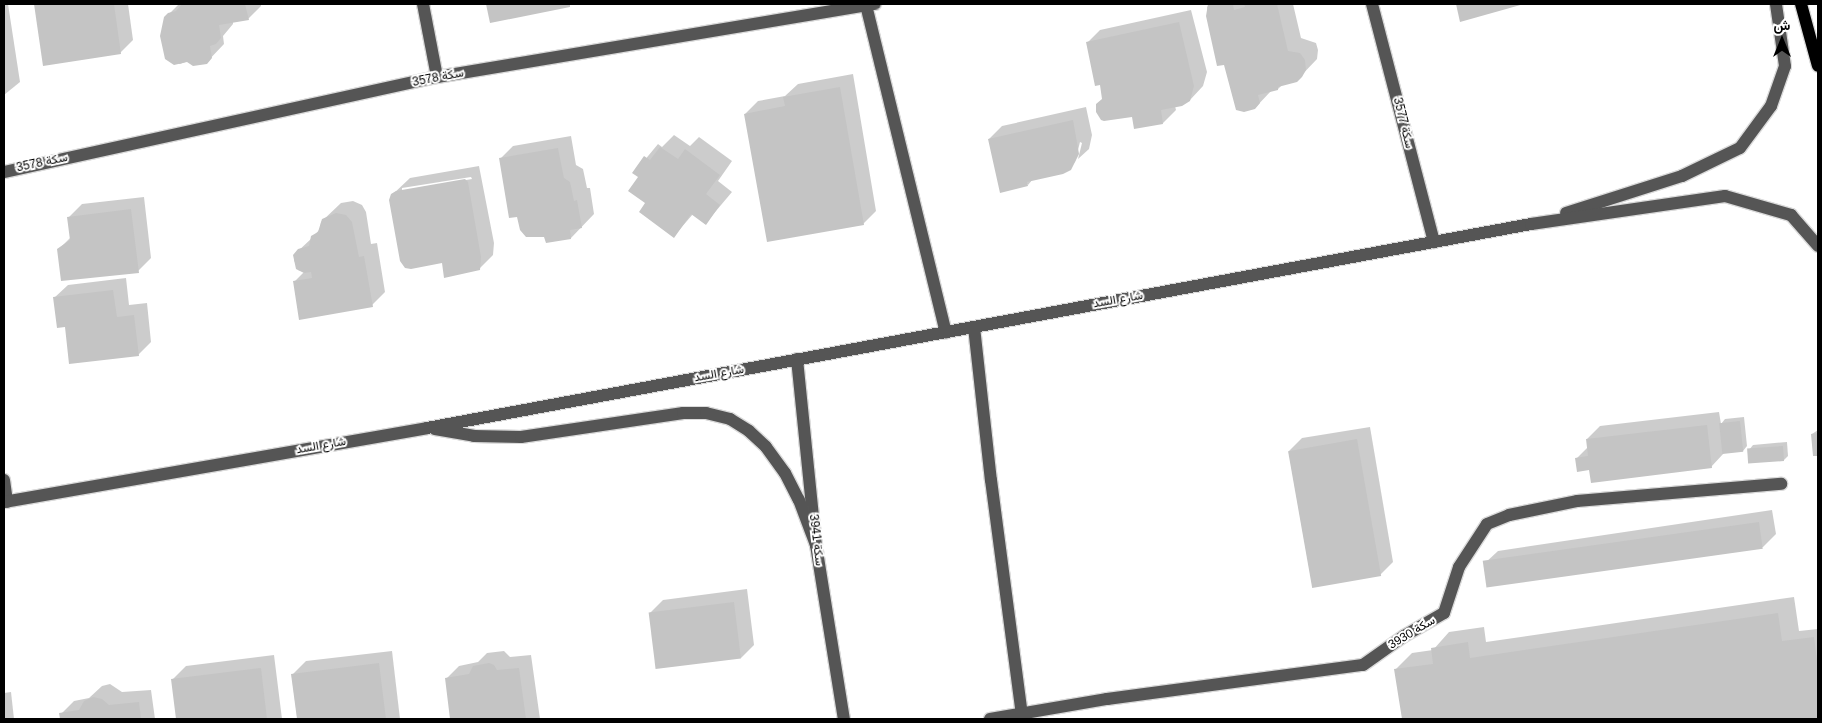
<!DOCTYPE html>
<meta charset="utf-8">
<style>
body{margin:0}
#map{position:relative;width:1822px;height:723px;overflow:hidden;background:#fff;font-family:Helvetica,Vazirmatn,sans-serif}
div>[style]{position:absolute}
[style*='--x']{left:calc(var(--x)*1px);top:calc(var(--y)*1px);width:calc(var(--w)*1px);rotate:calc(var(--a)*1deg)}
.shadow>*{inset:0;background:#0003}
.building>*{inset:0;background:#c4c4c4;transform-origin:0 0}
.roads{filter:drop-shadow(1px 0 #dbdbdb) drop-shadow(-1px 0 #dbdbdb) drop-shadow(0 1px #dbdbdb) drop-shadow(0 -1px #dbdbdb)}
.minor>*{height:12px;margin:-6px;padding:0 6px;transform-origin:6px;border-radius:6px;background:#555}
.major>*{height:12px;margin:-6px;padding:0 6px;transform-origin:6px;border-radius:6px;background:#000}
span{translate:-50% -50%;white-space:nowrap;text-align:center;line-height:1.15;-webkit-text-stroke:4px #fff;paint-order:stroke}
.street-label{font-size:12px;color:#000}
.frame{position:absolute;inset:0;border:5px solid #000;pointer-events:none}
.north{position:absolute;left:1757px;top:15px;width:50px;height:50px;-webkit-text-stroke:4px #fff;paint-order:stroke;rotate:0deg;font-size:14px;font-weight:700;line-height:20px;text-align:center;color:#000}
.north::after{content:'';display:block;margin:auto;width:18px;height:22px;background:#000;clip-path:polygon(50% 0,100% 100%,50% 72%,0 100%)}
</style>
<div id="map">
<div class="shadow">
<i style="clip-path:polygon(4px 4px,8px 4px,20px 82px,4px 95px)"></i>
<i style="clip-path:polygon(35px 4px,128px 4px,133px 40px,120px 53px,44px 64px)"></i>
<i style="clip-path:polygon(179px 4px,261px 4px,261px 6px,248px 19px,233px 22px,233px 24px,223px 36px,224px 44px,206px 63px,188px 61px,180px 64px,171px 62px,165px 18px)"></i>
<i style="clip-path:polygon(487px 4px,572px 4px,491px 21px)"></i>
<i style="clip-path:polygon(1211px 4px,1293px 4px,1301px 38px,1316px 43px,1318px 50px,1317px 59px,1297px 80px,1283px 84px,1278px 89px,1271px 91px,1255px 108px,1225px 63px,1218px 65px,1207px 7px)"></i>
<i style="clip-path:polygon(1457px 4px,1522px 4px,1461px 20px)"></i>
<i style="clip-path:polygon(1191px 10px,1207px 72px,1203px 86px,1190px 100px,1175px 106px,1176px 110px,1163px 123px,1133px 115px,1103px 99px,1101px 84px,1087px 43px,1100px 30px)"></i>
<i style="clip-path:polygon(853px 74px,876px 211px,863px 224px,745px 114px,758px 101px,785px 96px,798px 84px)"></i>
<i style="clip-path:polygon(1086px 107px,1092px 135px,1089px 149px,1078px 159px,1082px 143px,1080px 142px,1075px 162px,1062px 173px,1033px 179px,1028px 185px,989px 139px,1002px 126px)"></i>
<i style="clip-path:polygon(674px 135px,690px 146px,699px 137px,732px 161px,718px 181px,732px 192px,705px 224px,693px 214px,674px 236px,647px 203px,639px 177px,634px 173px,658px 144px,662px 147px)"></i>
<i style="clip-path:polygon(571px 136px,576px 165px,583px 169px,587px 188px,590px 188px,594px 214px,571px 238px,545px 235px,518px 215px,500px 159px,513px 146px)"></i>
<i style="clip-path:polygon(evenodd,479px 166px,494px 243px,493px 255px,480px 268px,443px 262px,392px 195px,410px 178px,479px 166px,471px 177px,472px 179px,402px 191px,402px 188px,471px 177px)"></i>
<i style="clip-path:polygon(144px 197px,151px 258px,138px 271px,58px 250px,71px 237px,69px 217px,82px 204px)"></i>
<i style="clip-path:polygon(353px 201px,362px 205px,366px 212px,371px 244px,377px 243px,385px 292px,372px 305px,294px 282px,304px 272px,298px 270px,294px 260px,297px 252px,312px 238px,320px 229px,321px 222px,341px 203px)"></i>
<i style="clip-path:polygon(126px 278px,129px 305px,147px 303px,151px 342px,138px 355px,66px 326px,54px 298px,68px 285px)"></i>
<i style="clip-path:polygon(1719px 412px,1721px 424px,1725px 419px,1744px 417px,1747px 446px,1743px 451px,1724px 453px,1711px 467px,1591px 469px,1577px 458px,1588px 447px,1587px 439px,1600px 426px)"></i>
<i style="clip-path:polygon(1370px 427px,1393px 562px,1380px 575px,1289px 451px,1302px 438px)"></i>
<i style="clip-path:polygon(1818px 430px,1818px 455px,1815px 455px,1812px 434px)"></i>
<i style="clip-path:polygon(1787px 442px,1788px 456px,1784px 460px,1749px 450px,1753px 445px)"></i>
<i style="clip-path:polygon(1772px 510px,1776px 534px,1763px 547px,1484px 564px,1498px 551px)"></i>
<i style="clip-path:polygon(747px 589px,754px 645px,741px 658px,650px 613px,663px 600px)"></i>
<i style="clip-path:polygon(1794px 597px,1799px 631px,1818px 629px,1818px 719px,1403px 719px,1396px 669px,1412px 653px,1433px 650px,1449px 632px,1484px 627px,1486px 642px)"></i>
<i style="clip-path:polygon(392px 651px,400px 719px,298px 719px,293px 674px,306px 661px)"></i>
<i style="clip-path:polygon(504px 651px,510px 657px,531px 655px,540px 719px,452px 719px,446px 679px,459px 666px,478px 662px,487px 653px)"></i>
<i style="clip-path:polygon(274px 655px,282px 719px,178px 719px,173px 679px,186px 666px)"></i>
<i style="clip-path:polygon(110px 684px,122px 692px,151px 690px,155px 719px,61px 719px,61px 714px,74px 701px,89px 698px,102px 686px)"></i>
<i style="clip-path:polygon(11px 692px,14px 719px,4px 719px,4px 693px)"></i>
</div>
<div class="building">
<i style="clip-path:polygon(34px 4px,114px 4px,121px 54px,43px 66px)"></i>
<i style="clip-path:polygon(182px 4px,245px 4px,249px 20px,219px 25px,221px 38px,216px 44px,210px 46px,212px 58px,207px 64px,193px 66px,187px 62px,174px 65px,165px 59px,160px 36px,164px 17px,168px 13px,176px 11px)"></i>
<i style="clip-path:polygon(486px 4px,570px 4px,570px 7px,490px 23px)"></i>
<i style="clip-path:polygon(1208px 4px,1233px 4px,1234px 10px,1245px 7px,1244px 4px,1277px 4px,1288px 51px,1300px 53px,1305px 60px,1306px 70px,1302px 77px,1297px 82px,1278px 87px,1278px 90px,1258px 95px,1260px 103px,1255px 109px,1244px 112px,1236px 110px,1224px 65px,1217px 66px,1206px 16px)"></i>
<i style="clip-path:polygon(1456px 4px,1524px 4px,1460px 22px)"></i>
<i style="clip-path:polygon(1179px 22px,1194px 86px,1190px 101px,1182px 106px,1161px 110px,1163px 124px,1134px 129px,1132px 117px,1104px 121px,1101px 120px,1096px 112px,1096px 104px,1102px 99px,1100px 85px,1095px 86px,1086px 42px)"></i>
<i style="clip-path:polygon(840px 87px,864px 225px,767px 242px,744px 114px,785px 106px,783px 97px)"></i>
<i style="clip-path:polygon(1073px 120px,1079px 154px,1071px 170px,1063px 174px,1027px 182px,1028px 186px,1000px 193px,988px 139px)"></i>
<i style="clip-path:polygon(660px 147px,678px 159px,685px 149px,720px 175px,706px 194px,720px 205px,706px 225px,691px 214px,674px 238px,639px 212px,645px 203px,628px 191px,638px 177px,632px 173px,644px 156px,650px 160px)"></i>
<i style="clip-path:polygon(558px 148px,564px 178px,570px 182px,574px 201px,577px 200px,582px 228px,570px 230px,571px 239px,546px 243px,544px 237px,526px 237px,520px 230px,517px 217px,509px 218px,499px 158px)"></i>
<i style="clip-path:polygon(465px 179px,468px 182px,481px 257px,480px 270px,444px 278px,442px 263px,411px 269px,405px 268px,400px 261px,389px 200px,391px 194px,396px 191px)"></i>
<i style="clip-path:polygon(131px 209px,139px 273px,61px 281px,57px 249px,70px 240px,67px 217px)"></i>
<i style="clip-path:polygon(336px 213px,346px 215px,352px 222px,359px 257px,364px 256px,373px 307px,299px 320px,293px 281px,312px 278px,311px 272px,304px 273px,296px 269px,293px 255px,298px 249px,309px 246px,311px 236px,318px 232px,322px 219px)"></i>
<i style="clip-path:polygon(113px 290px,117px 317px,134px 315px,139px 356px,69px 364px,65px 327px,57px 328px,53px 297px)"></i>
<i style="left:1740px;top:421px;width:31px;height:21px;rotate:84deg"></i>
<i style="clip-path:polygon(1707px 425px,1712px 468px,1591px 483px,1589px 470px,1577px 472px,1575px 458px,1588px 456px,1586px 439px)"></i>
<i style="clip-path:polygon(1818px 433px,1818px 456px,1813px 456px,1811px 434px)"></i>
<i style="left:1357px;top:439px;width:139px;height:70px;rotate:80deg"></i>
<i style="left:1783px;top:446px;width:15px;height:36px;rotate:86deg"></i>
<i style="left:1759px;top:522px;width:27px;height:279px;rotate:82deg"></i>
<i style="left:734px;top:602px;width:57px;height:86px;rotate:83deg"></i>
<i style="clip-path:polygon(1778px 613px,1782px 641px,1814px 637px,1818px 667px,1818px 719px,1402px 719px,1394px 669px,1433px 664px,1431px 648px,1468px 642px,1470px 658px)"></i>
<i style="clip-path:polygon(379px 663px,386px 719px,297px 719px,291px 674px)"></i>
<i style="clip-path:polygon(489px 663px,494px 665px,497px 670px,519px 668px,526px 719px,450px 719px,445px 678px,469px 674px,473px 666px)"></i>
<i style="clip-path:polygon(261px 668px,267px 719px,176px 719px,171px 679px)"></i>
<i style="clip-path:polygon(93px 697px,102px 699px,109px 705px,139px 702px,141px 719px,60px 719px,59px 713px,79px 710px,84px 701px)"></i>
</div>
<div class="roads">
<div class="minor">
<i style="--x:423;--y:4;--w:74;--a:79.1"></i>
<i style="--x:1372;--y:4;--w:246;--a:75.4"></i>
<i style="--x:866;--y:5;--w:337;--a:76.3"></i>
<i style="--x:4;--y:172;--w:443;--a:-12.4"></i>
<i style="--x:437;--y:77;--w:444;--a:-9.5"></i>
<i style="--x:1566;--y:213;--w:122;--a:-17.7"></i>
<i style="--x:1682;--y:176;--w:64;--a:-25.8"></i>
<i style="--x:1740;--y:148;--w:52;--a:-53.6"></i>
<i style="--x:1771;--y:106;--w:42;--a:-70.7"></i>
<i style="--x:1785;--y:66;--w:63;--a:-98.3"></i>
<i style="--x:974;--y:327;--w:154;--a:83.7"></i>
<i style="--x:991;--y:480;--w:236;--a:82.5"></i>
<i style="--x:797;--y:359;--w:187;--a:84.2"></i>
<i style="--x:816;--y:545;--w:176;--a:80.9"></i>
<i style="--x:435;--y:429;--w:40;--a:10"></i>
<i style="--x:474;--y:436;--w:47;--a:1.2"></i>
<i style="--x:521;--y:437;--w:164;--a:-8.4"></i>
<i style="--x:683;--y:413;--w:23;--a:0"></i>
<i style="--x:706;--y:413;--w:25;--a:14"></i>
<i style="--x:730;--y:419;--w:22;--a:32"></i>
<i style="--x:749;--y:431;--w:23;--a:43"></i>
<i style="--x:766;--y:447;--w:32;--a:54"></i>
<i style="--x:785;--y:473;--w:30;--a:63"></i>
<i style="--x:799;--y:500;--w:48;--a:69.3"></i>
<i style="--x:4;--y:480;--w:22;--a:82"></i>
<i style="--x:4;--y:502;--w:429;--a:-9.9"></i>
<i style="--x:427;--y:428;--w:1123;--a:-10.47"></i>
<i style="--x:1531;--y:224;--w:196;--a:-8.2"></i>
<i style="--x:1725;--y:196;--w:69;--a:16.1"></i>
<i style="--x:1791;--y:215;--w:41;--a:48.9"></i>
<i style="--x:990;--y:719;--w:119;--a:-9.7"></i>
<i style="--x:1107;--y:699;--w:258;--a:-7.6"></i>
<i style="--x:1363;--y:665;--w:50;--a:-35.3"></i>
<i style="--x:1404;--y:636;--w:46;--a:-29.9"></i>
<i style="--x:1444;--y:613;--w:48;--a:-71.9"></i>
<i style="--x:1459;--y:567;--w:51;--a:-56.9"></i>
<i style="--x:1487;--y:524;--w:24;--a:-22"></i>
<i style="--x:1509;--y:515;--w:69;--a:-11.6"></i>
<i style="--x:1577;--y:501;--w:205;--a:-4.8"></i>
</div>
<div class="major">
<i style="--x:1801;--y:4;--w:64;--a:74.7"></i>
</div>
</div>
<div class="street-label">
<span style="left:438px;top:78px;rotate:-11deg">سكة 3578</span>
<span style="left:1403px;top:123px;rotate:76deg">سكة 3577</span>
<span style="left:42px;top:163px;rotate:-12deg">سكة 3578</span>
<span style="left:1118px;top:300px;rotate:-10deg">شارع السد</span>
<span style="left:719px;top:374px;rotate:-10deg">شارع السد</span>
<span style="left:321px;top:446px;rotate:-10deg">شارع السد</span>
<span style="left:816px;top:540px;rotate:83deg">سكة 3941</span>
<span style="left:1412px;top:633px;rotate:-31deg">سكة 3930</span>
</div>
<div class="frame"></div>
<div class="north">ش</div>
</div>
